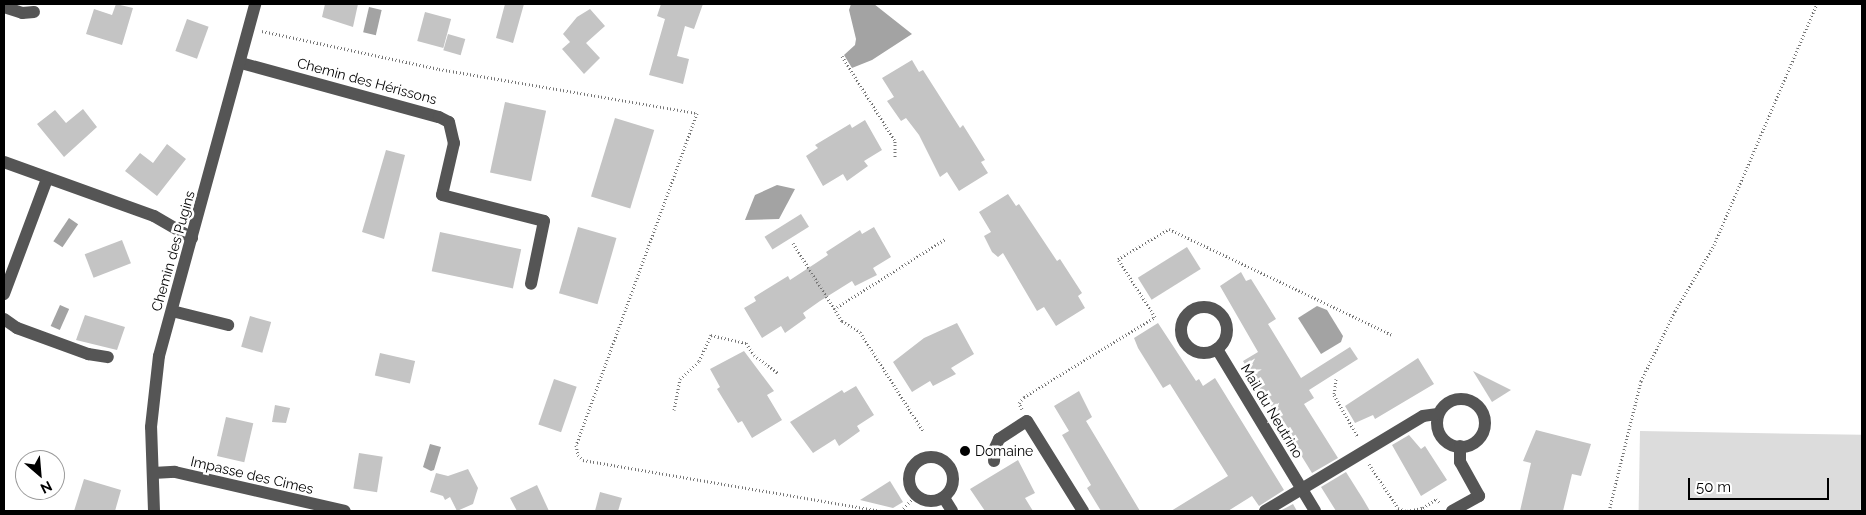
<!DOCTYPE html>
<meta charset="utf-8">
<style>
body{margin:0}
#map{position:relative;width:1866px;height:515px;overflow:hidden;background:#fff;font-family:Raleway,sans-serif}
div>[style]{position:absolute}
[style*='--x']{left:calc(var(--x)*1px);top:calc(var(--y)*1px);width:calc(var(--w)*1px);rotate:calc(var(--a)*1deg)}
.green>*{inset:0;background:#dcdcdc;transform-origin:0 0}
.water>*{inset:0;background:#a3a3a3;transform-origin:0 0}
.building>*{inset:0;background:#c4c4c4;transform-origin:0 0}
.path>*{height:3px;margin-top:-1.5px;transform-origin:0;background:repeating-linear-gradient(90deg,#777 0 1px,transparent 0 3.5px)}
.minor>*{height:12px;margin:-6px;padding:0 6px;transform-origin:6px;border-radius:6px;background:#555}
.minor>.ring{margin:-6px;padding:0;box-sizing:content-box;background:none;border:12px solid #555;border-radius:50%}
.dots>*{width:14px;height:14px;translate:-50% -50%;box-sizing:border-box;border:2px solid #fff;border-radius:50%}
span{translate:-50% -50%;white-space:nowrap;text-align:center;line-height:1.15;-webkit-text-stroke:5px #fff;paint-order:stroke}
.street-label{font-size:14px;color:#000}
.poi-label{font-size:14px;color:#000}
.left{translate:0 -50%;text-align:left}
.frame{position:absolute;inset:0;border:5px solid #000;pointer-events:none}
.north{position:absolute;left:15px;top:450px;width:50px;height:50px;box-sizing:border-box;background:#fff;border:1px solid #999;border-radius:50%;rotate:153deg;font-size:14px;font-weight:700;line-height:20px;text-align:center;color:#000}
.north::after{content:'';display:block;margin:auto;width:18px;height:22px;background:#000;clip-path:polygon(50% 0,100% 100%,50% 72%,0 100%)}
.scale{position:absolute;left:1688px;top:478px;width:141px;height:22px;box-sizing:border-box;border:2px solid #000;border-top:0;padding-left:6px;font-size:15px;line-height:18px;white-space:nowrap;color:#000;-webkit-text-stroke:4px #fff;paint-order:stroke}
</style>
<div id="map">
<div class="green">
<i style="left:1640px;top:431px;width:222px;height:84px;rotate:1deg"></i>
</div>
<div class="water">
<i style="clip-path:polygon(851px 4px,874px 4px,912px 34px,872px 60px,852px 68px,844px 55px,855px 45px,856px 39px,849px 10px)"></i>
<i style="left:369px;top:7px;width:13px;height:26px;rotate:13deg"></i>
<i style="clip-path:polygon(777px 185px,795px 189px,779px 219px,745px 220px,755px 195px)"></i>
<i style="left:69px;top:218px;width:11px;height:28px;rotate:34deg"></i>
<i style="left:60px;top:305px;width:10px;height:23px;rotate:24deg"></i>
<i style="clip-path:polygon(1317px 306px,1327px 310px,1343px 336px,1341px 342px,1321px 354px,1298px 318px)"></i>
<i style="clip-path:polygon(430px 444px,441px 447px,434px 470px,431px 471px,423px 467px)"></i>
</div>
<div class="building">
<i style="clip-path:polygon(116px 4px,133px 8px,122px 45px,86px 34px,94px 9px,112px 15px)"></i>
<i style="clip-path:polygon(325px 4px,358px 4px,353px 27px,322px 17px)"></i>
<i style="clip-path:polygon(505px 4px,524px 4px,513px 43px,496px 38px)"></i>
<i style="clip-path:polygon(661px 4px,703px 4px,694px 29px,685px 26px,677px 56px,689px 59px,683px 84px,649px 75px,665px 19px,657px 16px)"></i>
<i style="clip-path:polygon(590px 9px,605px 26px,586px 43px,600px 58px,584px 74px,562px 49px,570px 42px,563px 34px,577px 17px)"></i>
<i style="left:425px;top:12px;width:27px;height:30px;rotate:15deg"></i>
<i style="left:187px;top:19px;width:23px;height:34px;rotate:20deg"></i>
<i style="left:448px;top:34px;width:18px;height:17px;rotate:16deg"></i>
<i style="clip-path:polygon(912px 60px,919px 72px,923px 70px,960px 128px,963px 125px,985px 160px,981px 162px,988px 173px,959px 191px,947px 172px,940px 177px,919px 135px,906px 118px,901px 121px,887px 101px,894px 97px,882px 78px)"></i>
<i style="left:505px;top:102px;width:42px;height:72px;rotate:12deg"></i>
<i style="clip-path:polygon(83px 109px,97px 127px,64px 157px,37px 124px,55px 110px,66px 123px)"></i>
<i style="left:615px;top:118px;width:41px;height:82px;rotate:17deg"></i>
<i style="clip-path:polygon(865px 120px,882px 150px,864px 161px,868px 166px,847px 181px,843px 174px,823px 186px,806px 156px,818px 148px,815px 145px,850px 124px,852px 128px)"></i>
<i style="clip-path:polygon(167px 144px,186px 159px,157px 196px,125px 171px,140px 153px,153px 163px)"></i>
<i style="clip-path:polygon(386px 150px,405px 155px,384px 239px,362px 232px)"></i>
<i style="clip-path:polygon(1008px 194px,1016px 206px,1019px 204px,1057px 261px,1060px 259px,1082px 293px,1078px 296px,1085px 308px,1056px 326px,1044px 307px,1037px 311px,1003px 253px,998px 257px,992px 252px,984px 236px,991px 232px,979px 212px)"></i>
<i style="left:801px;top:214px;width:15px;height:43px;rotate:58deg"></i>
<i style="left:578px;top:227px;width:40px;height:69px;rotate:16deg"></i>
<i style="clip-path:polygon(874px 227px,891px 257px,873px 268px,877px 275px,855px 286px,852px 281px,820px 301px,803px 313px,806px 318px,785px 333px,781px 326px,762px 338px,744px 308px,756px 301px,754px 297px,788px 276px,790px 280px,816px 263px,828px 255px,826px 252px,860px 230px,862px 234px)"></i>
<i style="left:440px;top:232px;width:83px;height:40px;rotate:12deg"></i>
<i style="left:122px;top:240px;width:25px;height:40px;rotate:69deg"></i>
<i style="left:1187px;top:247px;width:26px;height:58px;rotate:58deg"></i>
<i style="clip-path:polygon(1241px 272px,1246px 281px,1251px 279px,1276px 319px,1268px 324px,1301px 378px,1350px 347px,1358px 359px,1309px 390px,1314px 398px,1304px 404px,1338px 458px,1312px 473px,1243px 361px,1258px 352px,1220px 286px)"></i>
<i style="clip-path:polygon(85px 315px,125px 327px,117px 350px,76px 340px)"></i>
<i style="left:250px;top:316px;width:22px;height:32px;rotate:16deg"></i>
<i style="clip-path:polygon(957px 323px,974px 354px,951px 368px,956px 374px,933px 386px,930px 381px,912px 392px,893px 362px,924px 338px)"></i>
<i style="clip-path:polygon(1158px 323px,1196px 381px,1199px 379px,1203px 386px,1215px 378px,1284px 490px,1259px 506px,1252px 496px,1228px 511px,1171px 511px,1228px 476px,1170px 384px,1163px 388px,1138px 348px,1134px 338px)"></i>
<i style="clip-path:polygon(744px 351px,774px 391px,767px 395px,782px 420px,752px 438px,742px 421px,738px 423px,717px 389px,720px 387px,710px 369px)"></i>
<i style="left:380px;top:353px;width:36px;height:23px;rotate:13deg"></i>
<i style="clip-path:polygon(1418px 358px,1434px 384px,1375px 419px,1373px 415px,1355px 423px,1345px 406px)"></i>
<i style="clip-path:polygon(1473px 371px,1511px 390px,1492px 402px)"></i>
<i style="left:554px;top:379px;width:24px;height:48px;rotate:19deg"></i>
<i style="clip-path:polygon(856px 386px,874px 415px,857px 426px,860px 431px,839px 446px,835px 439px,813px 453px,790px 422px,842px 390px,844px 393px)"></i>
<i style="clip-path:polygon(1079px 391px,1092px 417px,1086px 421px,1140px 511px,1101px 511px,1087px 488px,1091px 485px,1062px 435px,1069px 431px,1054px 406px)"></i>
<i style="clip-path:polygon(275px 405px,290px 408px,286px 423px,272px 422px)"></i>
<i style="left:226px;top:417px;width:28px;height:40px;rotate:13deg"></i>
<i style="clip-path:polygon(1536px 430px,1591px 444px,1581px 476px,1572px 474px,1563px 511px,1520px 511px,1531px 463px,1523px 461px)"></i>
<i style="clip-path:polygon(1409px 435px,1421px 449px,1425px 446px,1447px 480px,1421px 496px,1392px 445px)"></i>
<i style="left:359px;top:453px;width:24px;height:36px;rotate:9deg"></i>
<i style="clip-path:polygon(1018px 460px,1035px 493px,1025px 498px,1033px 511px,985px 511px,970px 489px)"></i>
<i style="clip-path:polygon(468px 469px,478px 488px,473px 504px,457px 511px,450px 497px,445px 500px,443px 496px,430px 492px,436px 473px,448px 476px)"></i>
<i style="clip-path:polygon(1346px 472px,1363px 499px,1370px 511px,1336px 511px,1321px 487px)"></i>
<i style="clip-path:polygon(84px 479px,121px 490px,115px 511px,74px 511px)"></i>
<i style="clip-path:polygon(890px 481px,903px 502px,893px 508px,860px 500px)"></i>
<i style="clip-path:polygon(537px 485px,549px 511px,517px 511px,510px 498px)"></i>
<i style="clip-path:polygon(600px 492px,622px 498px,618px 511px,595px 511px)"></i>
<i style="clip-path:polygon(1293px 504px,1297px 511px,1280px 511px)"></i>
</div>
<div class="path">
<i style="--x:262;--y:31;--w:181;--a:12.1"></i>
<i style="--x:439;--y:69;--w:262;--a:9.7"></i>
<i style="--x:697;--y:113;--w:353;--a:110"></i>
<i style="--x:576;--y:445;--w:10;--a:79"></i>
<i style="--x:578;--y:455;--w:7;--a:45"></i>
<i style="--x:583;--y:460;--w:302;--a:9.7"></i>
<i style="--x:842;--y:56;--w:100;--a:58.1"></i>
<i style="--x:895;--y:141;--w:17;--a:90"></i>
<i style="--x:793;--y:243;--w:92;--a:57.9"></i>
<i style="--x:842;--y:321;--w:21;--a:31"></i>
<i style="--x:860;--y:332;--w:117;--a:57.5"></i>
<i style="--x:834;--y:309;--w:131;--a:-32.2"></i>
<i style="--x:1336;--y:379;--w:16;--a:97"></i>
<i style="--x:1334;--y:395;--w:48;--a:60.3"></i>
<i style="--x:1022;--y:409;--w:7;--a:-117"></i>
<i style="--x:1019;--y:403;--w:8;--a:-50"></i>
<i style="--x:1024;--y:397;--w:153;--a:-31.4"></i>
<i style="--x:1155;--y:317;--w:69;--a:-122.5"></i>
<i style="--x:1118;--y:259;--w:59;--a:-30.5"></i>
<i style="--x:1169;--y:229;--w:247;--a:25.4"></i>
<i style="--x:674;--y:410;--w:32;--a:-79"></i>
<i style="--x:680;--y:379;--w:26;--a:-43"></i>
<i style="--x:699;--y:361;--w:29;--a:-65"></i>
<i style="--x:711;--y:335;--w:36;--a:13"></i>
<i style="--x:746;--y:343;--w:14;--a:56"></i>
<i style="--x:754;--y:355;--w:30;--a:37"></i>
<i style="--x:1369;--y:464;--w:53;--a:56.6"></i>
<i style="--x:1398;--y:508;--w:9;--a:21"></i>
<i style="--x:901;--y:511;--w:21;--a:-47"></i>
<i style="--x:1407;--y:511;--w:16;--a:-11"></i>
<i style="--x:1423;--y:508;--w:16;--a:-35"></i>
<i style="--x:1436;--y:499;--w:6;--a:45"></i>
<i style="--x:1609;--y:511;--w:134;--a:-76.2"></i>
<i style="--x:1641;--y:381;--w:78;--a:-64.1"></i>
<i style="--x:1675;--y:311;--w:77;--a:-59.4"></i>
<i style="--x:1714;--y:245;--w:262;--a:-66.9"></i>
</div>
<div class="minor">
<i style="--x:4;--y:7;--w:19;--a:18"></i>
<i style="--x:22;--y:13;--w:12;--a:-5"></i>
<i style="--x:241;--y:63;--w:205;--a:15.3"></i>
<i style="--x:439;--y:117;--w:11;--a:27"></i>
<i style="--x:449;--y:122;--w:22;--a:77"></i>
<i style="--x:454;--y:143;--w:53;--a:103"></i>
<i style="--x:442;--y:195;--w:105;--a:14.3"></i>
<i style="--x:544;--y:221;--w:64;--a:101.7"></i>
<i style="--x:4;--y:162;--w:159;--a:19.8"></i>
<i style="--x:154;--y:216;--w:44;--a:30.1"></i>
<i style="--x:4;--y:294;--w:123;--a:-69.5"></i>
<i class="ring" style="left:1181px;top:307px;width:34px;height:34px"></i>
<i style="--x:172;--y:311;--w:58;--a:14"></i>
<i style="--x:4;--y:319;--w:16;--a:35"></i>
<i style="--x:17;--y:328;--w:76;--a:20.1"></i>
<i style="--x:88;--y:354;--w:20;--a:9"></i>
<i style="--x:1217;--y:349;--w:189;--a:58.8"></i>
<i class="ring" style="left:1437px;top:399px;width:36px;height:36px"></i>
<i class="ring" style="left:909px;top:457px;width:32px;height:32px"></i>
<i style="--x:994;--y:461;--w:13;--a:-86"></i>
<i style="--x:995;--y:448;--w:10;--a:-66"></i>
<i style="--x:999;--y:439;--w:33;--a:-33"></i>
<i style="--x:1027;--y:421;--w:106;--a:58.1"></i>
<i style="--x:153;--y:473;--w:22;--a:-3"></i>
<i style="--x:175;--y:472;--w:174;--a:12.9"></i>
<i style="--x:944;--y:498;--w:15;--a:58"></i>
<i style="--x:154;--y:511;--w:84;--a:-92"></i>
<i style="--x:151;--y:427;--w:71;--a:-83.6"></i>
<i style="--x:159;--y:356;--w:365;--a:-74.7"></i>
<i style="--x:1265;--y:511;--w:184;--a:-31"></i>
<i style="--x:1423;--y:416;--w:15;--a:-8"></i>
<i style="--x:1452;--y:511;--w:31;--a:-29"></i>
<i style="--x:1479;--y:496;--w:39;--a:-119"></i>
<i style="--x:1460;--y:462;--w:16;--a:-90"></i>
</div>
<div class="dots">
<i style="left:965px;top:451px;background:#000"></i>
</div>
<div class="street-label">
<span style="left:367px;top:81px;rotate:15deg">Chemin des Hérissons</span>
<span style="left:173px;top:251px;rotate:-74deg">Chemin des Pugins</span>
<span style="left:1272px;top:411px;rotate:59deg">Mail du Neutrino</span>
<span style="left:252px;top:475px;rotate:13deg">Impasse des Cimes</span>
</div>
<div class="poi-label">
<span class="left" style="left:975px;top:451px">Domaine</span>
</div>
<div class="frame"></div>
<div class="north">N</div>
<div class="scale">50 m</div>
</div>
